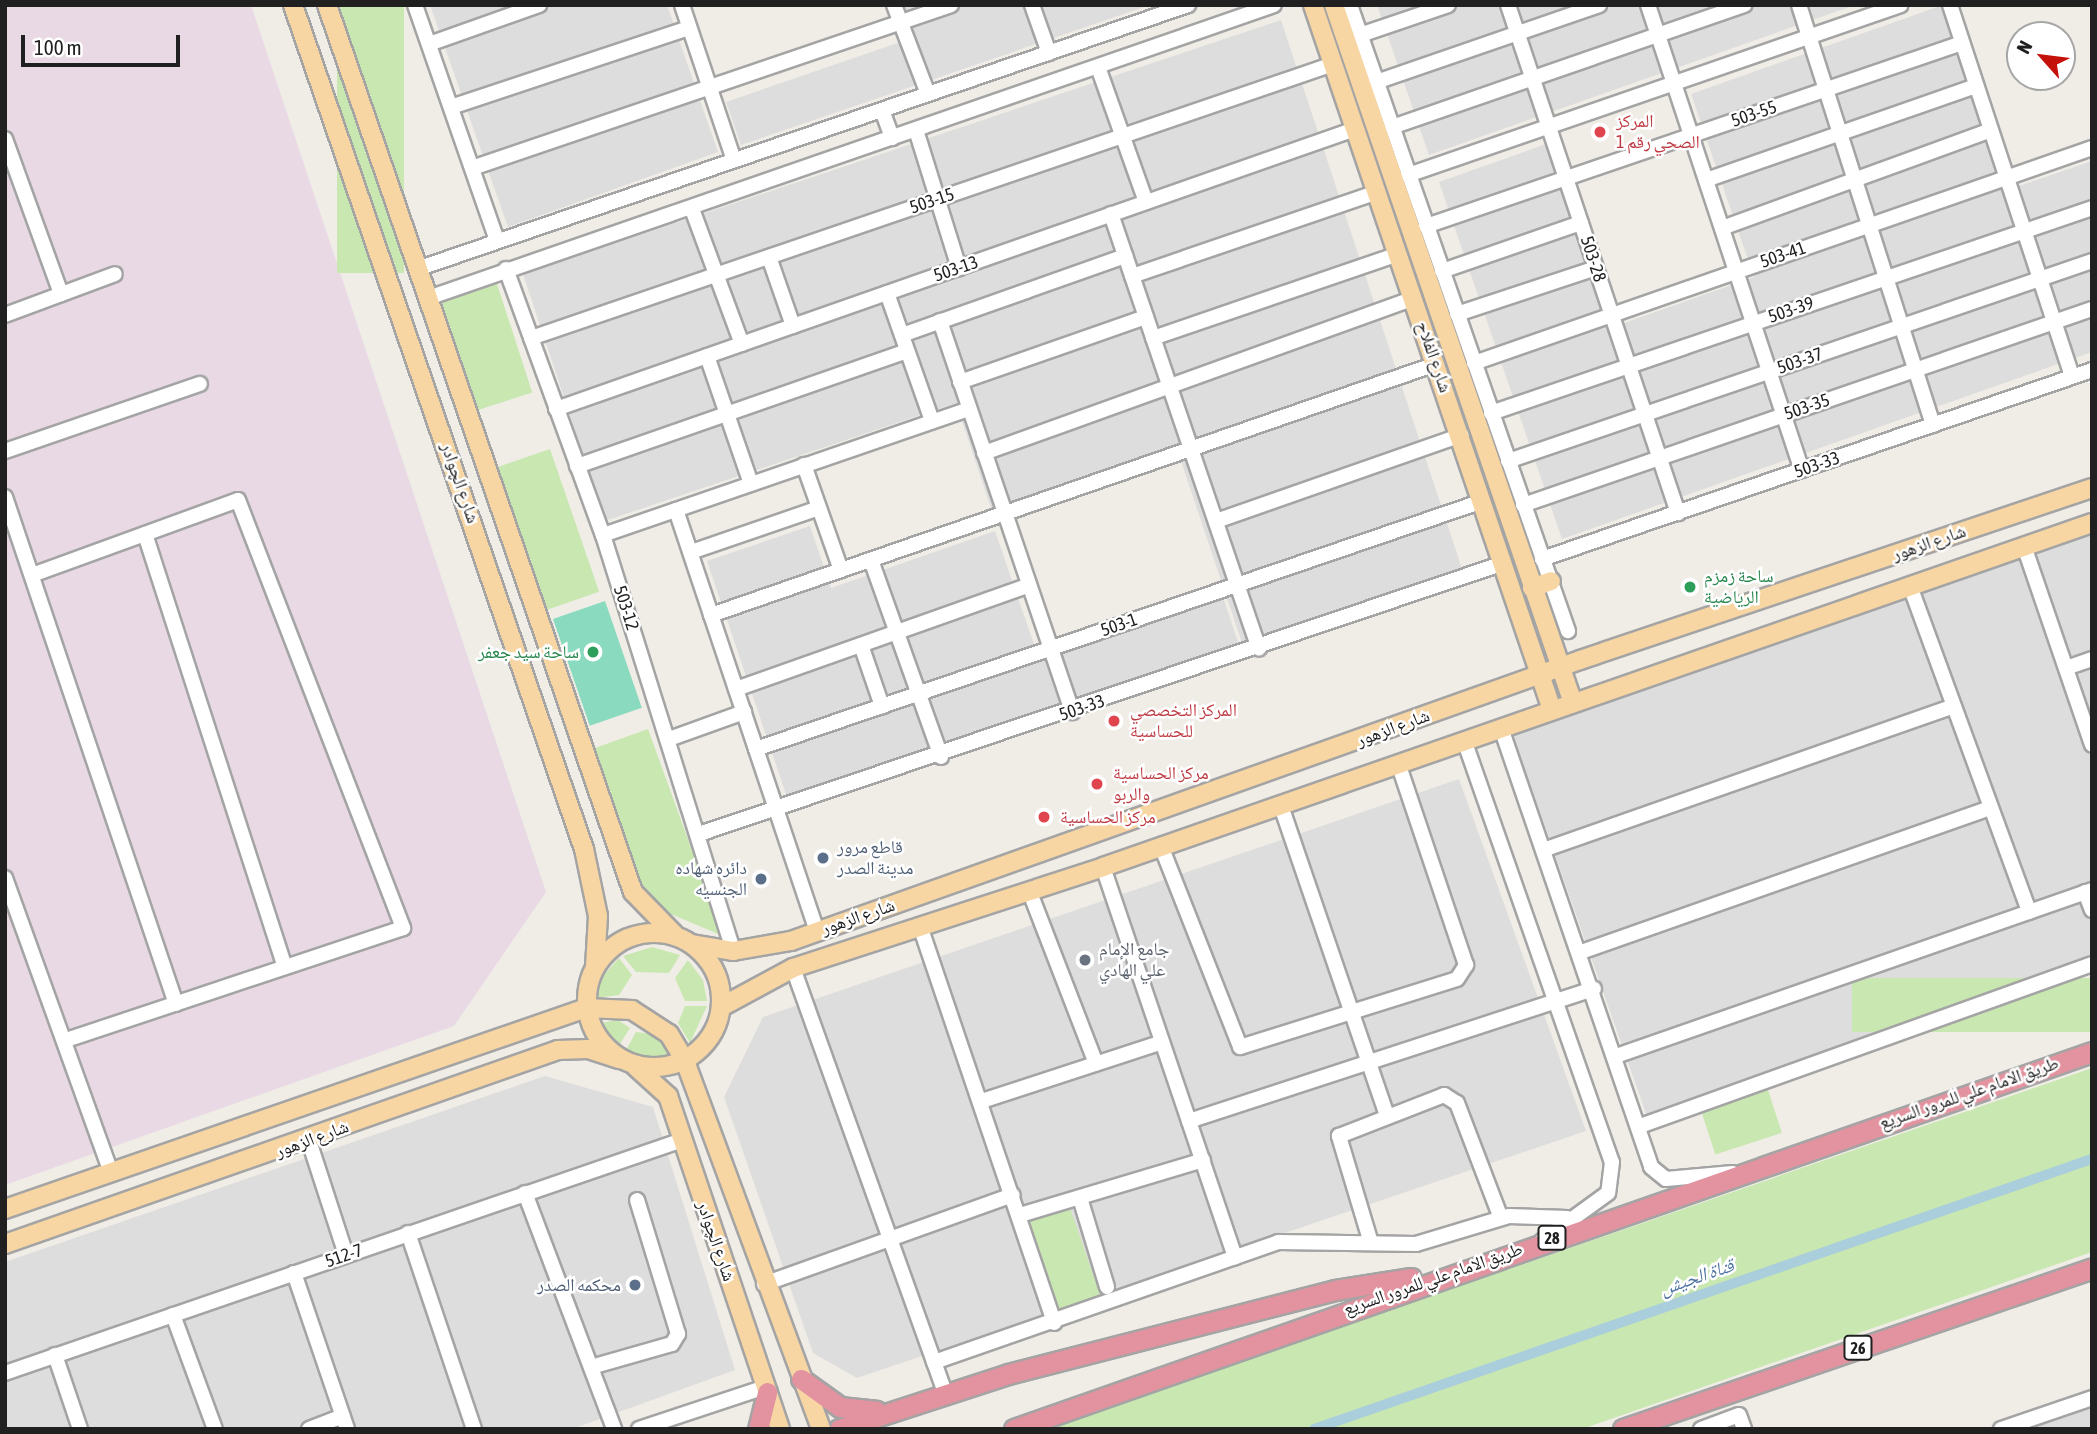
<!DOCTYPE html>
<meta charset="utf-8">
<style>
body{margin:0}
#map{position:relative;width:2097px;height:1434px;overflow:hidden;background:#f0ede7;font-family:"Asap Condensed","Noto Naskh Arabic",sans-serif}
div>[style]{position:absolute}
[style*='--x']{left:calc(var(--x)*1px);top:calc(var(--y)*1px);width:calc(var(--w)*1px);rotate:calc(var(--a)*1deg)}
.residential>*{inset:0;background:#dedddd}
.industrial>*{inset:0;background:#e8d9e5}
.grass>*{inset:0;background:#c9e7b0;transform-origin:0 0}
.pitch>*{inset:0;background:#89dabe;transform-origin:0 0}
.canal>*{height:10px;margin:-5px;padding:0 5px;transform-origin:5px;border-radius:5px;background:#aacedb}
.roads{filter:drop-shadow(2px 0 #a4a4a4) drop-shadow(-2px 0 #a4a4a4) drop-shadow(0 2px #a4a4a4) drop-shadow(0 -2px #a4a4a4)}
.minor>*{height:14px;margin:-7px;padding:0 7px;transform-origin:7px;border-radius:7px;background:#fff}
.major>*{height:18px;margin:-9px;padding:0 9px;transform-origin:9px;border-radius:9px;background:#f7d6a4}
.major>.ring{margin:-9px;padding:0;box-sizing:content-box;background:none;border:18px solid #f7d6a4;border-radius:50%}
.highway>*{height:19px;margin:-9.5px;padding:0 9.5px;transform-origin:9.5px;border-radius:9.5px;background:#e2939f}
.dots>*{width:19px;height:19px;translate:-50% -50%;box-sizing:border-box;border:4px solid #fff;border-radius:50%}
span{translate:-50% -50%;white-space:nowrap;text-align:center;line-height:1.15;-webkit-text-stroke:5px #fff;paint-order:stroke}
.shield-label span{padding:2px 5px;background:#fff;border:2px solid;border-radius:5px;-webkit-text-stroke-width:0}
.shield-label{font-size:16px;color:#202020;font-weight:700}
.street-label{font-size:18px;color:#202020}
.health-label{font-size:18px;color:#be3a42}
.left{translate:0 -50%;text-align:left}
.leisure-label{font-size:18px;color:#27864d}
.right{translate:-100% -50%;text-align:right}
.service-label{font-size:18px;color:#4e5e75}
.worship-label{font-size:18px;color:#5b616d}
.water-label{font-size:19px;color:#4e75a3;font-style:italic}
.frame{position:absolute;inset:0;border:7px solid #202020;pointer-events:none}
.north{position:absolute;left:2006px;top:21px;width:70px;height:70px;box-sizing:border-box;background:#fff;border:2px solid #a6a6a6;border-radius:50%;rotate:298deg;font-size:19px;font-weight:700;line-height:28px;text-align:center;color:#202020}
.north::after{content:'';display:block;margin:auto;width:24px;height:32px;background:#c4120b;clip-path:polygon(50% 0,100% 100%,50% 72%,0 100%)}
.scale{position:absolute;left:21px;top:35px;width:159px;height:32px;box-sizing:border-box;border:4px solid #202020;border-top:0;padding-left:9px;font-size:21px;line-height:24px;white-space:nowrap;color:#202020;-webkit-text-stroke:5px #fff;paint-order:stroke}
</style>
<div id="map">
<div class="residential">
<i style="clip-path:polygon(430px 5px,667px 5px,718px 152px,508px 227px)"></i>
<i style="clip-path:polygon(904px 5px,1150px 5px,741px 145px,726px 102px,915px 37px)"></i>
<i style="clip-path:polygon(1377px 5px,1855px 5px,1429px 155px)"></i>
<i style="clip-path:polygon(1943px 5px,2007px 190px,2092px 161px,2092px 352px,1562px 539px,1439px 182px,1549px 143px,1613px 327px,1754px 277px,1691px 94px)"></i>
<i style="clip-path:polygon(1281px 20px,1464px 575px,1244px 649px,1177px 449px,992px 511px,956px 403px,605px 521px,523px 274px)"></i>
<i style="clip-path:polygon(810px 526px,831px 588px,995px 531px,1039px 659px,1222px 594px,1240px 648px,789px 803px,707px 561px)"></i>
<i style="clip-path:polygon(2092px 534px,2092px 961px,1648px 1119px,1512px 733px)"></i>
<i style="clip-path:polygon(1459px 779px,1586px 1131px,857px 1378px,813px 1353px,724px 1097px,763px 1017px)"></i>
<i style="clip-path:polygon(545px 1076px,653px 1107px,735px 1370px,572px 1429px,5px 1429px,5px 1262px)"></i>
<i style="clip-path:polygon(2092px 1405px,2092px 1429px,2021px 1429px)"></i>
</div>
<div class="industrial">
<i style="clip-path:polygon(5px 5px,251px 5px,546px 892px,454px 1026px,5px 1185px)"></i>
</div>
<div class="grass">
<i style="left:337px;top:5px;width:67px;height:268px"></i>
<i style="left:497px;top:284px;width:114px;height:58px;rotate:72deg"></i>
<i style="left:550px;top:449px;width:151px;height:55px;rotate:71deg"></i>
<i style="clip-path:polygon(648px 729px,723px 936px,666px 912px,636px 878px,595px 748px)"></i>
<i style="clip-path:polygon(652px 947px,680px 955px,669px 973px,636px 972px,623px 956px)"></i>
<i style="clip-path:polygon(619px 958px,632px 975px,619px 995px,596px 998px,603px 976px)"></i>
<i style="clip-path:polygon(688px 960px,703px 980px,707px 1001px,685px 1001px,675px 978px)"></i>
<i style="left:2092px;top:978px;width:54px;height:240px;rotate:90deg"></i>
<i style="clip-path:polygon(685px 1006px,707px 1006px,690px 1043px,678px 1023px)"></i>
<i style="clip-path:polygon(618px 1020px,630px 1028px,618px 1047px,600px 1023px)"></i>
<i style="clip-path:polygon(636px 1032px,659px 1035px,671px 1055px,646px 1058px,625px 1052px)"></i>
<i style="clip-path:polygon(2092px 1068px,2092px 1252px,1582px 1429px,1046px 1429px)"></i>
<i style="left:1768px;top:1090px;width:45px;height:70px;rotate:72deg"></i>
<i style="left:1068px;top:1202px;width:101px;height:44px;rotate:71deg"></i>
</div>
<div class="pitch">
<i style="left:605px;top:601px;width:113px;height:55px;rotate:71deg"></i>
</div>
<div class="canal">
<i style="--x:1314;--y:1429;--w:824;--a:-19.14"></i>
</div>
<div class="roads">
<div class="minor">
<i style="--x:415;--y:5;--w:250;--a:70.8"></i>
<i style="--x:682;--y:5;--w:163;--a:71.5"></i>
<i style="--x:894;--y:5;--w:95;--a:69.1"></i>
<i style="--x:1032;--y:5;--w:51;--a:70.5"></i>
<i style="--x:1350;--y:5;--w:663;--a:70.8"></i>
<i style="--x:1508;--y:5;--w:536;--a:71.5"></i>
<i style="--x:1648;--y:5;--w:490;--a:71.7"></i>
<i style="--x:1799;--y:5;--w:441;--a:72.3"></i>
<i style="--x:1950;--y:5;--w:391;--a:71.8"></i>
<i style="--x:1360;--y:35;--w:93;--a:-18.8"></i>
<i style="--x:429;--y:44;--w:117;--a:-19.5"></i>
<i style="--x:1098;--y:67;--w:143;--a:70.4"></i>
<i style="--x:1376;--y:82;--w:236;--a:-19"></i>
<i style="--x:451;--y:107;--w:251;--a:-18.4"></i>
<i style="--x:882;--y:110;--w:30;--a:70"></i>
<i style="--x:1392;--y:127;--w:373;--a:-19.1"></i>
<i style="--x:916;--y:130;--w:145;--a:72.7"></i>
<i style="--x:5;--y:139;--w:165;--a:70.1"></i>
<i style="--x:472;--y:168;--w:506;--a:-18.79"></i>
<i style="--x:1408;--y:175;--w:521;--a:-19.03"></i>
<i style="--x:1706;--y:180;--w:286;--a:-19.2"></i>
<i style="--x:692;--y:209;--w:144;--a:69.7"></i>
<i style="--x:1111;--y:214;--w:459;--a:71.2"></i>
<i style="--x:1426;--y:226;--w:566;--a:-18.85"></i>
<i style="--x:1722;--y:228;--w:286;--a:-20"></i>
<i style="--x:769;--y:257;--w:73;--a:70.8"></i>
<i style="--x:417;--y:269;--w:815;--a:-18.9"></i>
<i style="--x:506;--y:269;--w:283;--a:70"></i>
<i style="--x:603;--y:535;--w:436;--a:72.6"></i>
<i style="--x:1442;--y:271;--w:147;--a:-19.1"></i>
<i style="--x:1132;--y:276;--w:260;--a:-18.9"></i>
<i style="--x:887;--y:293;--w:136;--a:70.6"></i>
<i style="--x:428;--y:298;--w:895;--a:-19.1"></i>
<i style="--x:1457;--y:314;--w:146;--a:-18.3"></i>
<i style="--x:5;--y:315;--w:117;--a:-20.4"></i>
<i style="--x:940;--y:321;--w:413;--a:71.3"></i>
<i style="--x:902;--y:335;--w:237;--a:-19.5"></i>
<i style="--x:531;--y:338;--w:848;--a:-18.86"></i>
<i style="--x:1153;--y:338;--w:259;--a:-18.9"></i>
<i style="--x:707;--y:356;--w:135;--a:71"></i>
<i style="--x:1474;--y:363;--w:654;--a:-19.18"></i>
<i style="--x:960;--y:382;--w:197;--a:-19.3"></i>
<i style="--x:556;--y:409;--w:847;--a:-19.31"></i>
<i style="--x:1491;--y:413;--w:635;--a:-18.83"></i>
<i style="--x:5;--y:451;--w:206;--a:-19"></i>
<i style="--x:984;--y:453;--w:457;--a:-19.8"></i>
<i style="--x:1508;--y:461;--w:617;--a:-18.9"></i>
<i style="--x:804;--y:465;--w:111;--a:70.6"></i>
<i style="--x:577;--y:466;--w:349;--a:-19.2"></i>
<i style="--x:5;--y:497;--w:535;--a:71.36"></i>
<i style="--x:1523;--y:505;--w:602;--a:-19.01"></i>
<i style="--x:676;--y:510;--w:444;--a:71.5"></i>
<i style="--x:1216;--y:521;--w:260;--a:-19.3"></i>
<i style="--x:145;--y:534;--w:455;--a:72.1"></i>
<i style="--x:603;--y:535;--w:387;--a:-19"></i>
<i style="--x:2024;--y:546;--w:210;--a:71.1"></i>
<i style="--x:691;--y:552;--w:135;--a:-19"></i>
<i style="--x:1542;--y:559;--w:582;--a:-18.96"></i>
<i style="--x:871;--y:560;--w:209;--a:70.4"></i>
<i style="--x:32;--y:575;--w:219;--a:-20"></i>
<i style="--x:238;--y:500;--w:459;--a:68.9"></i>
<i style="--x:403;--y:928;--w:357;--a:161.6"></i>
<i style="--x:1910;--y:586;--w:347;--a:69.9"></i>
<i style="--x:711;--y:615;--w:767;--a:-19.1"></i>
<i style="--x:861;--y:645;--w:65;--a:71"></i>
<i style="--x:2066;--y:668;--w:28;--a:-19"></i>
<i style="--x:736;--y:689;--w:311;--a:-19.5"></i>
<i style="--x:1501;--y:728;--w:464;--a:71.1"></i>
<i style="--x:1651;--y:1167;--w:19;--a:39"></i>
<i style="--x:1666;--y:1179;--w:67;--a:-5.1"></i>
<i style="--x:669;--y:739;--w:80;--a:-19.8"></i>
<i style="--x:1464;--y:740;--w:447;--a:70.7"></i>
<i style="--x:1612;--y:1162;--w:31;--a:97"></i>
<i style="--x:1608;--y:1193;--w:82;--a:144"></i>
<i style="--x:756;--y:749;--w:768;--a:-18.84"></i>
<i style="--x:1281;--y:806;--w:327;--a:71.1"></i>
<i style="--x:699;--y:834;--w:849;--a:-18.61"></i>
<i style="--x:1161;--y:846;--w:216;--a:68.5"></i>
<i style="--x:1240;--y:1047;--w:227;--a:-17.4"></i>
<i style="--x:1457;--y:979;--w:17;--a:-57"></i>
<i style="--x:1466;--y:965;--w:213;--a:-108.6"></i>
<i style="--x:1546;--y:849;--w:432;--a:-19.3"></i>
<i style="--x:1103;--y:867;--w:412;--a:71.3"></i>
<i style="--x:5;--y:878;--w:313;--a:70.2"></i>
<i style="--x:1029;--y:890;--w:186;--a:68.9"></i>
<i style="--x:2085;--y:892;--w:19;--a:69"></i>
<i style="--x:920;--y:926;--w:419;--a:71.3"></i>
<i style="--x:1581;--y:952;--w:431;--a:-19.4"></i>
<i style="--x:793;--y:968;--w:451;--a:70.3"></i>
<i style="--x:1616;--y:1056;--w:504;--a:-19.23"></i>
<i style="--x:982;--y:1101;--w:189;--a:-18.1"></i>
<i style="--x:1189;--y:1121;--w:426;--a:-18.1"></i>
<i style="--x:1640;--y:1126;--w:480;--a:-19.7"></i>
<i style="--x:309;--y:1141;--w:120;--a:72"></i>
<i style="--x:525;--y:1193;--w:252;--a:69.3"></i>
<i style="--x:1080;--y:1198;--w:93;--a:73.1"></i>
<i style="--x:1020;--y:1215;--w:191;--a:-16.7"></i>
<i style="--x:408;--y:1233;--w:207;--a:71.4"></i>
<i style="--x:1371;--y:1243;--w:112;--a:-106.7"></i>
<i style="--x:1339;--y:1136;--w:113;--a:-21.3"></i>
<i style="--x:1444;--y:1095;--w:15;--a:32"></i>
<i style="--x:1457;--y:1103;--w:123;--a:69.1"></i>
<i style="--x:294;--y:1273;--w:165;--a:71.2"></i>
<i style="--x:764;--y:1284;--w:264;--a:-19.7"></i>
<i style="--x:173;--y:1315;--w:121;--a:69.8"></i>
<i style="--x:55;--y:1355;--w:78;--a:71.3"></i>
<i style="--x:934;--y:1362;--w:364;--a:-19.2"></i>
<i style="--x:1278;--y:1242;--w:138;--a:0.8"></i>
<i style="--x:1416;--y:1244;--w:97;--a:-16.8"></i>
<i style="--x:1509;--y:1216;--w:58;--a:2"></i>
<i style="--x:591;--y:1367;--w:84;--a:-15.9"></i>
<i style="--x:672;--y:1344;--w:12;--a:-59"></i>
<i style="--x:678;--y:1334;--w:140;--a:-107"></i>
<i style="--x:5;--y:1373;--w:716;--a:-18.99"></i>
<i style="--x:309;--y:1429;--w:36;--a:-21"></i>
<i style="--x:639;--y:1429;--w:133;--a:-18.4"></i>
<i style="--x:1701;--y:1429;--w:40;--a:-20.2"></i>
<i style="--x:1739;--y:1415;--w:15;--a:70"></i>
<i style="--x:2001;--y:1429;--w:96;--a:-18.8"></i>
</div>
<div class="major">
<i style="--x:293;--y:5;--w:893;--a:70.98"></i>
<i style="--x:584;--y:849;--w:68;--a:78.2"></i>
<i style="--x:598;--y:916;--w:50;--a:93.4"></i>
<i style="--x:327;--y:5;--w:938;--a:70.97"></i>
<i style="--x:633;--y:892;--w:62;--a:45.7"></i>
<i style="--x:1313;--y:5;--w:744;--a:71.27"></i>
<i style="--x:1334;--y:5;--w:738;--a:71.1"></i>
<i style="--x:1532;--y:588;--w:20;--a:-20"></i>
<i class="ring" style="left:587px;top:933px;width:116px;height:116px"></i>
<i style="--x:692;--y:944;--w:42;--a:9.7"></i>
<i style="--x:733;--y:951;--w:59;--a:-9.8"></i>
<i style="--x:791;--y:941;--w:838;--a:-19.6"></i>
<i style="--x:1580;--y:660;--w:540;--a:-18.57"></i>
<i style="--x:721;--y:1007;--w:82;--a:-28.4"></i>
<i style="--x:793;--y:968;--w:326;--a:-18"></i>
<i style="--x:1103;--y:867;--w:1047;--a:-19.18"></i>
<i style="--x:635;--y:1066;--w:45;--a:42.3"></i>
<i style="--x:668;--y:1096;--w:351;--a:71.4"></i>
<i style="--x:5;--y:1209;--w:615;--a:-19.08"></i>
<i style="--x:586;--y:1008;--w:46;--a:2.5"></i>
<i style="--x:632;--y:1010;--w:44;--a:33"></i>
<i style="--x:669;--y:1034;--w:31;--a:59"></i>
<i style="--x:685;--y:1061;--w:392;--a:69.7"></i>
<i style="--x:5;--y:1244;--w:586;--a:-19.33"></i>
<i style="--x:558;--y:1050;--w:30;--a:-2"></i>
<i style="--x:588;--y:1049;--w:33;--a:18"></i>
</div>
<div class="highway">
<i style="--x:801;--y:1379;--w:48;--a:35.7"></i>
<i style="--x:840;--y:1407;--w:36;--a:6"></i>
<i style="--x:758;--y:1429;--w:38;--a:-76"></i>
<i style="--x:839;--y:1429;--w:178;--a:-18"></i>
<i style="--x:1008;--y:1374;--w:338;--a:-14.4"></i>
<i style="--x:1335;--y:1290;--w:77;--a:-9"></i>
<i style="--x:1014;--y:1429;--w:1142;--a:-19.28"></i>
<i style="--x:1623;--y:1429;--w:496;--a:-18.9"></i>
</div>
</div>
<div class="dots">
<i style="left:1600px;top:132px;background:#e0444e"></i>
<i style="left:1690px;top:587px;background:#2e9e5b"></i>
<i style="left:593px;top:652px;background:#2e9e5b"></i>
<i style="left:1114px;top:721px;background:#e0444e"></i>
<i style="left:1097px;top:784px;background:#e0444e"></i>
<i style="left:1044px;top:817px;background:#e0444e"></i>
<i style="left:823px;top:858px;background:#5c6f8a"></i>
<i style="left:761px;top:879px;background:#5c6f8a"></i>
<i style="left:1085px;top:960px;background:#6b7280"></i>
<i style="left:635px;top:1285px;background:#5c6f8a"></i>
</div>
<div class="shield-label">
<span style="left:1552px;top:1238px">28</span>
<span style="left:1858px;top:1348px">26</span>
</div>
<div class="street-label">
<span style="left:1754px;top:114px;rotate:-19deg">503-55</span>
<span style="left:932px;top:201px;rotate:-19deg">503-15</span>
<span style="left:1783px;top:255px;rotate:-19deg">503-41</span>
<span style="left:1593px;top:259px;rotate:72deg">503-28</span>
<span style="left:956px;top:269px;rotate:-19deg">503-13</span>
<span style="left:1791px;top:310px;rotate:-19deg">503-39</span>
<span style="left:1434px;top:357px;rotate:71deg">شارع الفلاح</span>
<span style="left:1800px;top:361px;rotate:-19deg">503-37</span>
<span style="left:1807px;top:407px;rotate:-19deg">503-35</span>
<span style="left:1817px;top:465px;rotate:-19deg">503-33</span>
<span style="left:460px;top:483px;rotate:71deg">شارع الچوادر</span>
<span style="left:1929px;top:543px;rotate:-19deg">شارع الزهور</span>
<span style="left:626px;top:608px;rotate:72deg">503-12</span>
<span style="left:1119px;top:625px;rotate:-19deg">503-1</span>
<span style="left:1082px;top:708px;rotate:-19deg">503-33</span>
<span style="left:1393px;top:728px;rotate:-20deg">شارع الزهور</span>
<span style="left:858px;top:917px;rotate:-19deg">شارع الزهور</span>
<span style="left:1969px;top:1093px;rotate:-19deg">طريق الامام علي للمرور السريع</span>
<span style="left:312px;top:1139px;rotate:-20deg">شارع الزهور</span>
<span style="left:716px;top:1241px;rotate:71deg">شارع الچوادر</span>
<span style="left:344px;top:1256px;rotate:-19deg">512-7</span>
<span style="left:1433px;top:1279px;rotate:-19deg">طريق الامام علي للمرور السريع</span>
</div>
<div class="health-label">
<span class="left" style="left:1616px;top:132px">المركز<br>الصحي رقم 1</span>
<span class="left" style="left:1130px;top:721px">المركز التخصصي<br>للحساسية</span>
<span class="left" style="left:1113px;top:784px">مركز الحساسية<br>والربو</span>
<span class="left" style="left:1060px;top:817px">مركز الحساسية</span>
</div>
<div class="leisure-label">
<span class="left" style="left:1704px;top:587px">ساحة زمزم<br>الرياضية</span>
<span class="right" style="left:579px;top:652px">ساحة سيد جعفر</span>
</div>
<div class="service-label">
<span class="left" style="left:837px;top:858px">قاطع مرور<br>مدينة الصدر</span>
<span class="right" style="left:747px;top:879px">دائره شهاده<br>الجنسيه</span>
<span class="right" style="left:621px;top:1285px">محكمه الصدر</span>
</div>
<div class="worship-label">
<span class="left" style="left:1099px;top:960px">جامع الإمام<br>علي الهادي</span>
</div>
<div class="water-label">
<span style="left:1697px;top:1277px;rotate:-19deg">قناة الجيش</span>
</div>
<div class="frame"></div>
<div class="north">N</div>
<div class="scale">100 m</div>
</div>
